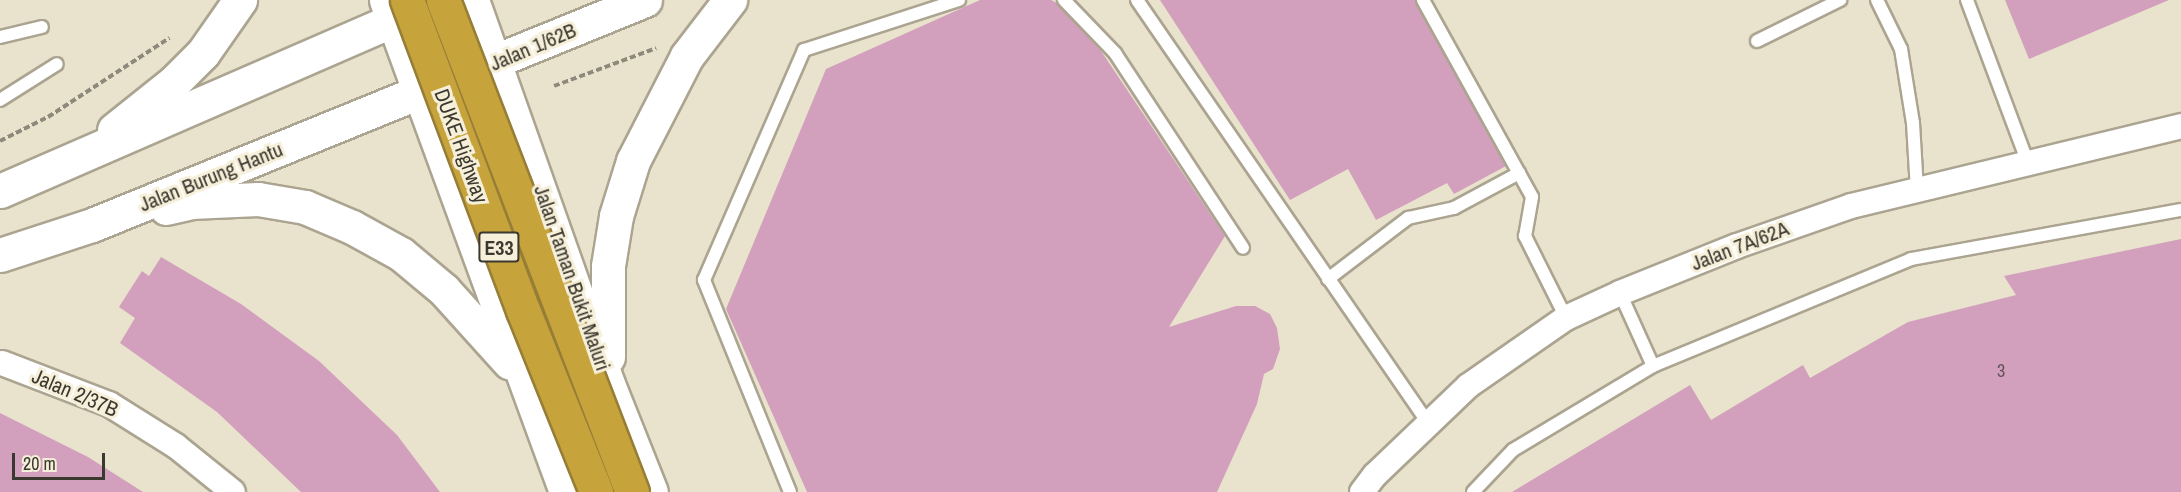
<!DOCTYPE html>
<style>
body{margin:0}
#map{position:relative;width:2181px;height:492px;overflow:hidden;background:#e9e2cc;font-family:"Archivo Narrow",sans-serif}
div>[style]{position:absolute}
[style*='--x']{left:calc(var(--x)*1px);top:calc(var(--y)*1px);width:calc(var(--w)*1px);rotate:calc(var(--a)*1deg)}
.building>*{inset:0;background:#d2a0bd}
.path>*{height:4px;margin-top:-2px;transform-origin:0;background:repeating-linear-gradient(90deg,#8e897b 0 6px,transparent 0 9px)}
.roads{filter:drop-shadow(2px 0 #aba490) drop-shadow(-2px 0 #aba490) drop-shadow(0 2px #aba490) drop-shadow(0 -2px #aba490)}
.lane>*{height:12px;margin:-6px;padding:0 6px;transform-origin:6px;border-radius:6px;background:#fff}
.street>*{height:24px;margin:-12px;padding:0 12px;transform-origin:12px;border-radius:12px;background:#fff}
.secondary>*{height:33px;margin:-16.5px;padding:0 16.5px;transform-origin:16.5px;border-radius:16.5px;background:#fff}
.bridges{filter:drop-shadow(2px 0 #967e37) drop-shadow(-2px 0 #967e37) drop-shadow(0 2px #967e37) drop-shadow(0 -2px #967e37)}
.highway-bridge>*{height:33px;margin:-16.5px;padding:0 16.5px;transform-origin:16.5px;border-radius:16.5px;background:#c7a33b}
span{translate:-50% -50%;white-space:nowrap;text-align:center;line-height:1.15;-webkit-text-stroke:6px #f6efd9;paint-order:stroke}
.number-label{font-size:18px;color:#615253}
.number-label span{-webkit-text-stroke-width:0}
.shield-label span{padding:2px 4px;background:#f6efd9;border:2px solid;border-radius:4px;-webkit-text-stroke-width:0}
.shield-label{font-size:20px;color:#3b3830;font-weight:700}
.street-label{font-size:21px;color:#3b3830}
.scale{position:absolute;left:12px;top:453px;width:93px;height:27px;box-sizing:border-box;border:3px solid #3b3830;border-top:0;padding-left:8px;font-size:18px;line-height:21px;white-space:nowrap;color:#3b3830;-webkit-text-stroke:4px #f6efd9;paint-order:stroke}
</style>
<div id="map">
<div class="building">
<i style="clip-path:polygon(980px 0,1051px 0,1057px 3px,1101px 51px,1225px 236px,1169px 327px,1236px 306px,1255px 306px,1270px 314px,1277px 328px,1280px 349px,1273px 369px,1264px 374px,1257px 404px,1217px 492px,807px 492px,726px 309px,826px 69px)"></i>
<i style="clip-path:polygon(1160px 0,1415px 0,1506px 166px,1454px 194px,1447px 183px,1376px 220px,1348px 169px,1290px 200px)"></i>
<i style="clip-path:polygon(2005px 0,2169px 0,2029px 59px)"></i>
<i style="clip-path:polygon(2181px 239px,2181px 492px,1512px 492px,1690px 385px,1711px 420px,1803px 365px,1810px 378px,1908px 322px,2016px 295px,2004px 276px)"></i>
<i style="clip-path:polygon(161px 257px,241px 304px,319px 361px,397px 435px,440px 492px,301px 492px,217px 412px,120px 343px,135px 318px,119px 307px,142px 271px,149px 276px)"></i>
<i style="clip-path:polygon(0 413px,88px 457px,143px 492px,0 492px)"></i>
</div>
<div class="path">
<i style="--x:554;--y:86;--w:109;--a:-20.4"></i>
<i style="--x:0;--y:141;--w:54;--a:-26.6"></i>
<i style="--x:48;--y:117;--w:145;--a:-33.1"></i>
</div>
<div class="roads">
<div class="lane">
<i style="--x:1064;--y:0;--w:74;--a:46.1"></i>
<i style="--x:1115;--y:53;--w:233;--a:56.7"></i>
<i style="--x:1137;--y:0;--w:513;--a:55.47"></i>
<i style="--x:1423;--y:0;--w:225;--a:61"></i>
<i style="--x:1532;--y:197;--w:40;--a:100"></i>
<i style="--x:1525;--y:236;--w:92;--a:63.4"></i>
<i style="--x:1877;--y:0;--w:55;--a:63.9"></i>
<i style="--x:1901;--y:49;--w:75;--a:80.8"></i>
<i style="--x:1913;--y:123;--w:67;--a:86.6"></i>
<i style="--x:1967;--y:0;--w:174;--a:69.5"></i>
<i style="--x:0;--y:37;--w:43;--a:-13.4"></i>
<i style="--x:1757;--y:41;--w:93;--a:-26.3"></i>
<i style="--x:0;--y:100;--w:67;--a:-32.3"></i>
<i style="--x:1328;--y:279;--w:101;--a:-37.3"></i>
<i style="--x:1408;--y:218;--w:47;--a:-12.3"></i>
<i style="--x:1454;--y:208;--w:74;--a:-28.3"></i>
<i style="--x:1620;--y:293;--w:80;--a:65.7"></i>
<i style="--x:790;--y:492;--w:229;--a:-112.1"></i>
<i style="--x:704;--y:280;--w:251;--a:-66.5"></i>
<i style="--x:804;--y:50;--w:163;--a:-17.9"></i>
<i style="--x:1473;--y:492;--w:58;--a:-46.4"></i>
<i style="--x:1513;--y:450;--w:163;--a:-31"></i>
<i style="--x:1653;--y:366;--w:279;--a:-22.5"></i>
<i style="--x:1911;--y:259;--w:274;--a:-10.3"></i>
</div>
<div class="street">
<i style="--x:2;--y:363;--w:115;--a:21"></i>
<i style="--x:109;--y:404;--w:79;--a:32.1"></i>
<i style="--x:176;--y:446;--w:73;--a:38.9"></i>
<i style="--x:1362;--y:492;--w:21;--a:-53"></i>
<i style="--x:1375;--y:475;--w:129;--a:-43.7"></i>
<i style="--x:1468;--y:386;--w:119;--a:-34.8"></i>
<i style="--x:1566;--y:318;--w:60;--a:-24.8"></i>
<i style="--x:1620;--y:293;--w:126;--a:-21.9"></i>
<i style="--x:1737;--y:246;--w:121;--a:-19.3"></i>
<i style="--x:1851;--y:206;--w:340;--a:-13.6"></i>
</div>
<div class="secondary">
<i style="--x:386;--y:0;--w:524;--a:69.9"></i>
<i style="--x:472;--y:0;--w:407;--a:70.5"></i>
<i style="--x:608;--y:384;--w:116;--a:68.3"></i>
<i style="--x:114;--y:130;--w:77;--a:-38.7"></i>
<i style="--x:174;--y:82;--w:41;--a:-45"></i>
<i style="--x:203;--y:53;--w:65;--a:-55.1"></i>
<i style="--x:0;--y:191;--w:451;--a:-23.5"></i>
<i style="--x:166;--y:208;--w:26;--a:-13"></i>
<i style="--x:191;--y:202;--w:67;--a:-2.6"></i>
<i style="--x:258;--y:199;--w:48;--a:9.7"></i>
<i style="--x:305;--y:207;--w:51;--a:23.1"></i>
<i style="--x:352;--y:227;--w:56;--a:28.9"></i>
<i style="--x:401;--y:254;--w:56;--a:39.9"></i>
<i style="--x:444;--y:290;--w:98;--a:47.9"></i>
<i style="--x:0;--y:255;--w:97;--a:-18.1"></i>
<i style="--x:92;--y:225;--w:597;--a:-22.14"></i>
<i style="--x:608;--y:357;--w:91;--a:-90"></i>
<i style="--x:608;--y:266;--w:51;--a:-80.9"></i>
<i style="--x:616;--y:216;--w:58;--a:-72.8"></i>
<i style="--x:633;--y:161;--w:118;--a:-62.8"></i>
<i style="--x:687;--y:56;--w:71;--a:-52.5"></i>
</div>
</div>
<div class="bridges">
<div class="highway-bridge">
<i style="--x:407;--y:0;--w:331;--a:69.5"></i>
<i style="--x:523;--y:310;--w:196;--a:68.1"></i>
<i style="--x:443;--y:0;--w:527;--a:68.99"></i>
</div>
</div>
<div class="number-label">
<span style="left:2001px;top:371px">3</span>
</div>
<div class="shield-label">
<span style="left:499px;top:247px">E33</span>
</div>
<div class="street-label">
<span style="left:533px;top:47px;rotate:-23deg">Jalan 1/62B</span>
<span style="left:461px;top:146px;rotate:70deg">DUKE Highway</span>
<span style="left:211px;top:177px;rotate:-22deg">Jalan Burung Hantu</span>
<span style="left:1740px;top:246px;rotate:-21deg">Jalan 7A/62A</span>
<span style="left:572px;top:278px;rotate:71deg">Jalan Taman Bukit Maluri</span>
<span style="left:75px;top:393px;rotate:23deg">Jalan 2/37B</span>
</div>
<div class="scale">20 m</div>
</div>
